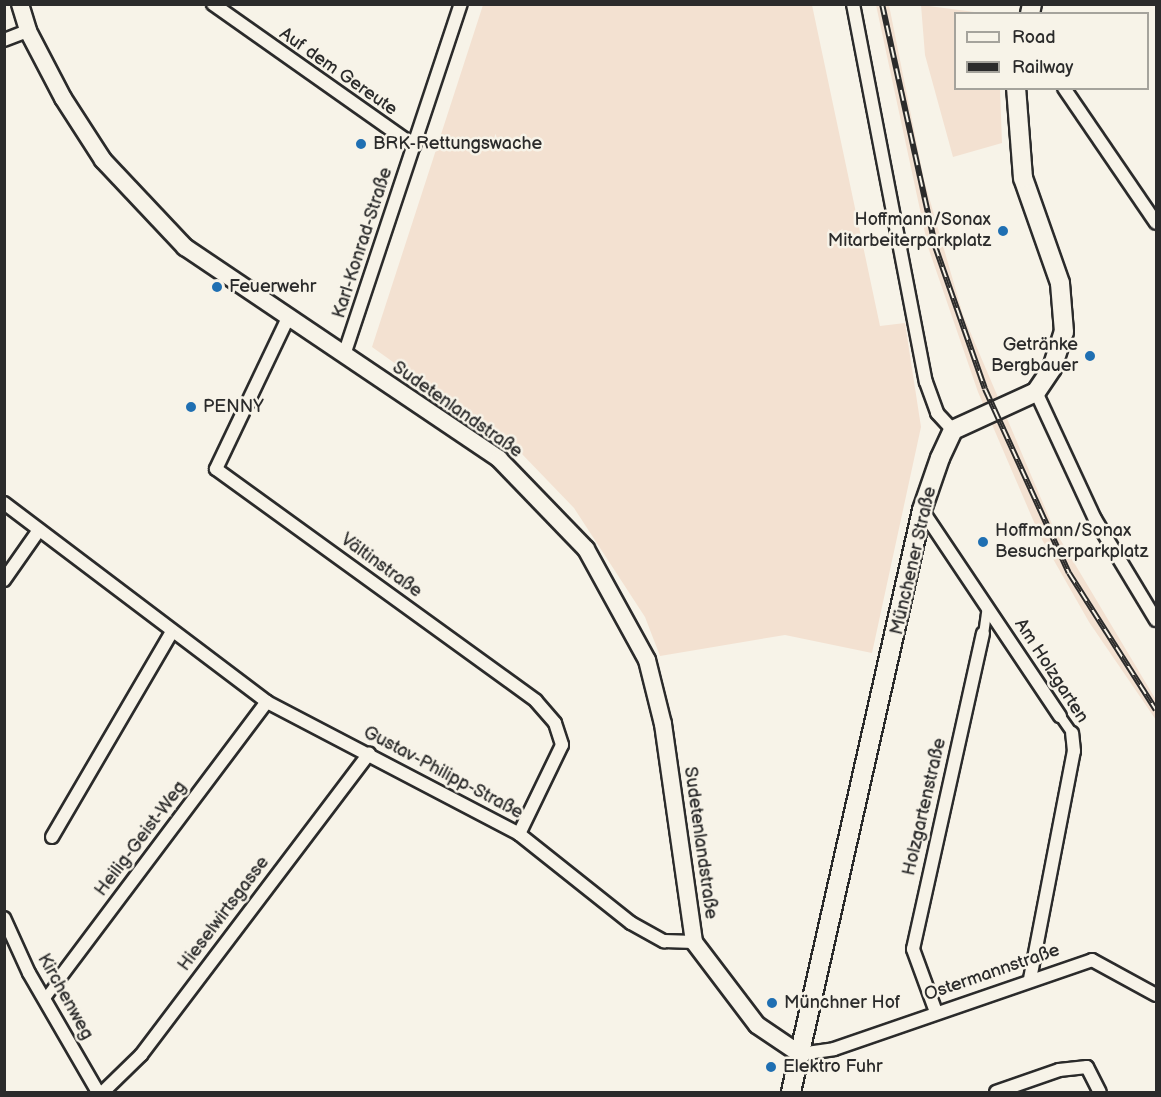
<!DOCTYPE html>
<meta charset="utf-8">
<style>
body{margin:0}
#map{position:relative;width:1161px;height:1097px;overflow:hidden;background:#f7f3e8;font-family:"Balsamiq Sans",sans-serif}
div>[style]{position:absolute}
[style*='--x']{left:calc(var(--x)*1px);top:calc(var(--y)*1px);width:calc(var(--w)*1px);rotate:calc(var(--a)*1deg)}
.built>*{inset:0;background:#f3e1d1}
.roads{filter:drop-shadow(2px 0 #2b2b2b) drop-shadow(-2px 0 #2b2b2b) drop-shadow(0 2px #2b2b2b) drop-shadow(0 -2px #2b2b2b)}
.pedestrian>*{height:9px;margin:-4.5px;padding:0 4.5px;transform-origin:4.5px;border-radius:4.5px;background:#f7f3e8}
.minor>*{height:12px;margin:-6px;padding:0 6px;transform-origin:6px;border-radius:6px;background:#f7f3e8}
.tertiary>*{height:16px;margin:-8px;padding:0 8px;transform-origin:8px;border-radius:8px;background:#f7f3e8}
.secondary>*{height:18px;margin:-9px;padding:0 9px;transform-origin:9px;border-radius:9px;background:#f7f3e8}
.rail>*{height:6px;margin-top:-3px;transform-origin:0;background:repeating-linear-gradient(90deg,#f7f3e8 0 11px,#2b2b2b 0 22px);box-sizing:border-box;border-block:2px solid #2b2b2b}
.dots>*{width:16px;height:16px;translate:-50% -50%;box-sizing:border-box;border:3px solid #f7f3e8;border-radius:50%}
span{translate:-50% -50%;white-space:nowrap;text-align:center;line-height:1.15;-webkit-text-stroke:5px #f7f3e8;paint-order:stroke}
.street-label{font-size:18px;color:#2b2b2b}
.poi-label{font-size:18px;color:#2b2b2b}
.left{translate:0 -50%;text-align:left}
.right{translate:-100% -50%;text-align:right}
.frame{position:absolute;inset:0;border:6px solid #2b2b2b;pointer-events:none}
.legend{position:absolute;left:954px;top:12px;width:195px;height:78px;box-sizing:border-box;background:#f7f3e8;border:2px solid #a5a39c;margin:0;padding:8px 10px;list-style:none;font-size:18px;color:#2b2b2b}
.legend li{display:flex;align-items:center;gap:12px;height:30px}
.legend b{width:30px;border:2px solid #a5a39c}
</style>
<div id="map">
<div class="built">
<i style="clip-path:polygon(483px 5px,812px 5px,880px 326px,905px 323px,921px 427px,872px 653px,785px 635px,660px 656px,645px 617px,574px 508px,521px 453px,372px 347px)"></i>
<i style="clip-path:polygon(876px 5px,889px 5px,924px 180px,963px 315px,1054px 529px,1156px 700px,1156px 720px,1089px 622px,1040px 536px,978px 392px,928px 247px)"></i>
<i style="clip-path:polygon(921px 5px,982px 13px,956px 14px,956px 88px,1000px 89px,1002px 143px,953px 157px,925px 55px)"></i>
</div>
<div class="roads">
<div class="pedestrian">
<i style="--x:983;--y:634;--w:27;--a:-82"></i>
<i style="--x:1060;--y:716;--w:21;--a:55"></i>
<i style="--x:44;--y:999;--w:24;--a:-54"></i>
</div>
<div class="minor">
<i style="--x:213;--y:4;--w:246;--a:35.2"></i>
<i style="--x:853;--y:4;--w:385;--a:79.1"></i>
<i style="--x:926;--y:382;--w:33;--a:70"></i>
<i style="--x:937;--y:413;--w:23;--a:47"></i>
<i style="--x:4;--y:40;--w:26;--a:-21"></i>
<i style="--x:1064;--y:88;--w:163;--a:55.7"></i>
<i style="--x:287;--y:320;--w:165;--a:115.5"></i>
<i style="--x:216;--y:469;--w:395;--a:35.9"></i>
<i style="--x:536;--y:701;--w:29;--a:49"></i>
<i style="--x:555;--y:723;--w:23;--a:72"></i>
<i style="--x:562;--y:745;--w:99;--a:115.8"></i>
<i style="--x:344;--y:355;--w:370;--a:-71.6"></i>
<i style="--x:1036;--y:392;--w:140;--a:65.1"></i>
<i style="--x:1095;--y:519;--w:118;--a:58.9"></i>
<i style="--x:4;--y:503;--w:330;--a:37.1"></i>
<i style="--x:267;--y:702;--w:284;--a:27.6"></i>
<i style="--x:519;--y:834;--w:143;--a:38.5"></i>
<i style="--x:631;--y:923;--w:38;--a:29"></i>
<i style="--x:664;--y:941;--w:30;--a:2"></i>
<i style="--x:922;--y:510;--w:248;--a:56.2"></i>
<i style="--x:4;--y:580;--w:61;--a:-55"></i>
<i style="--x:52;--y:837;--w:238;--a:-59.7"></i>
<i style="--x:4;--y:918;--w:60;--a:65.6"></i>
<i style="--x:29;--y:973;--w:138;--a:59.9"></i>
<i style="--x:1030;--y:979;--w:232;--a:-79.1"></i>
<i style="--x:1074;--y:751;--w:18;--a:-96"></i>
<i style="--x:58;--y:980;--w:348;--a:-53.1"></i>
<i style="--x:936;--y:1012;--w:67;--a:-110.1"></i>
<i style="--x:913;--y:949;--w:323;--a:-77.5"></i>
<i style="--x:800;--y:1054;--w:34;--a:-8"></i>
<i style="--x:834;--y:1049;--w:273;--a:-19"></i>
<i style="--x:1092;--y:960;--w:73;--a:28.7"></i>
<i style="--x:103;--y:1092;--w:53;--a:-44.2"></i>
<i style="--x:141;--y:1055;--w:378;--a:-52.9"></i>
<i style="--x:996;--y:1092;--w:67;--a:-19.2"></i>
<i style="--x:1059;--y:1070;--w:28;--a:-6"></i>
<i style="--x:1087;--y:1067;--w:28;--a:63"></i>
</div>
<div class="tertiary">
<i style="--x:20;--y:4;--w:28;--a:73"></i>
<i style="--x:28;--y:31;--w:76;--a:62.4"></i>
<i style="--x:63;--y:98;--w:74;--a:57.2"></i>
<i style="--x:103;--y:160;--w:120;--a:46.7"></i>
<i style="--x:185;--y:247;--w:379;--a:34"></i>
<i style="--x:499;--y:459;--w:125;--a:46"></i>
<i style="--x:586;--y:549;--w:127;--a:61.2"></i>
<i style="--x:647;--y:660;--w:66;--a:76"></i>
<i style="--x:663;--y:724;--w:220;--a:81.9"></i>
<i style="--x:694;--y:942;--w:104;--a:52.8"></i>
<i style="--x:757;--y:1025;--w:52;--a:34"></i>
</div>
<div class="secondary">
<i style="--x:1030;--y:14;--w:10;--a:-79"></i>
<i style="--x:791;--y:1092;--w:597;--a:-77.31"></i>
<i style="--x:922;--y:510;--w:55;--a:-70.9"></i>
<i style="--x:940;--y:458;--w:31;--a:-65"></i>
<i style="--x:953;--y:430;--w:91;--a:-24.6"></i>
<i style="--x:1036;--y:392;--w:29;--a:-56"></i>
<i style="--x:1052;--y:368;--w:38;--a:-72"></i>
<i style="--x:1064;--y:332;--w:49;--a:-94.7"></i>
<i style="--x:1060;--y:283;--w:111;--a:-109.4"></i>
<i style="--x:1023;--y:178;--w:90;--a:-94.4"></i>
</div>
</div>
<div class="rail">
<i style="--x:882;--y:4;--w:248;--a:77.6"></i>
<i style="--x:935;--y:246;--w:151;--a:70.7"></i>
<i style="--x:985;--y:389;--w:202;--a:65.5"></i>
<i style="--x:1069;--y:573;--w:162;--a:57.6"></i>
</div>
<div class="dots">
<i style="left:361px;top:144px;background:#1f6fb2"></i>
<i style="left:1003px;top:231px;background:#1f6fb2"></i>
<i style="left:217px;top:287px;background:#1f6fb2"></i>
<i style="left:1090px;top:356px;background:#1f6fb2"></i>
<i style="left:191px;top:407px;background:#1f6fb2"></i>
<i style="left:983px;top:542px;background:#1f6fb2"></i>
<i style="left:772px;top:1003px;background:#1f6fb2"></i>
<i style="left:771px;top:1067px;background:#1f6fb2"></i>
</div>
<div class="street-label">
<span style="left:338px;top:72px;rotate:35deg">Auf dem Gereute</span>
<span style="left:363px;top:243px;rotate:-72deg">Karl-Konrad-Straße</span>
<span style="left:457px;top:410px;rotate:35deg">Sudetenlandstraße</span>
<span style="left:914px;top:561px;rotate:-77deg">Münchener Straße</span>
<span style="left:381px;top:566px;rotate:36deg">Vältinstraße</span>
<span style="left:1051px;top:671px;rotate:57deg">Am Holzgarten</span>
<span style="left:443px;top:773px;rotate:28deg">Gustav-Philipp-Straße</span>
<span style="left:925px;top:807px;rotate:-77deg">Holzgartenstraße</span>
<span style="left:141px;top:839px;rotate:-53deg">Heilig-Geist-Weg</span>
<span style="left:700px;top:843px;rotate:82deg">Sudetenlandstraße</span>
<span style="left:224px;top:914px;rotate:-53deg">Hieselwirtsgasse</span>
<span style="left:992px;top:973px;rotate:-19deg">Ostermannstraße</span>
<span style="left:65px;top:997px;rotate:61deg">Kirchenweg</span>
</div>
<div class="poi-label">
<span class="left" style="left:373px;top:144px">BRK-Rettungswache</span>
<span class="right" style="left:991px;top:231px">Hoffmann/Sonax<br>Mitarbeiterparkplatz</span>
<span class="left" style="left:229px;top:287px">Feuerwehr</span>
<span class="right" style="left:1078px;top:356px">Getränke<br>Bergbauer</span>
<span class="left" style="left:203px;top:407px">PENNY</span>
<span class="left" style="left:995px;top:542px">Hoffmann/Sonax<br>Besucherparkplatz</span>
<span class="left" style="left:784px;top:1003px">Münchner Hof</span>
<span class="left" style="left:783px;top:1067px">Elektro Fuhr</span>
</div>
<div class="frame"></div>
<ul class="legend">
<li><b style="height:8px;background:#f7f3e8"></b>Road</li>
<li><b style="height:8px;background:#2b2b2b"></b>Railway</li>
</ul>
</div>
